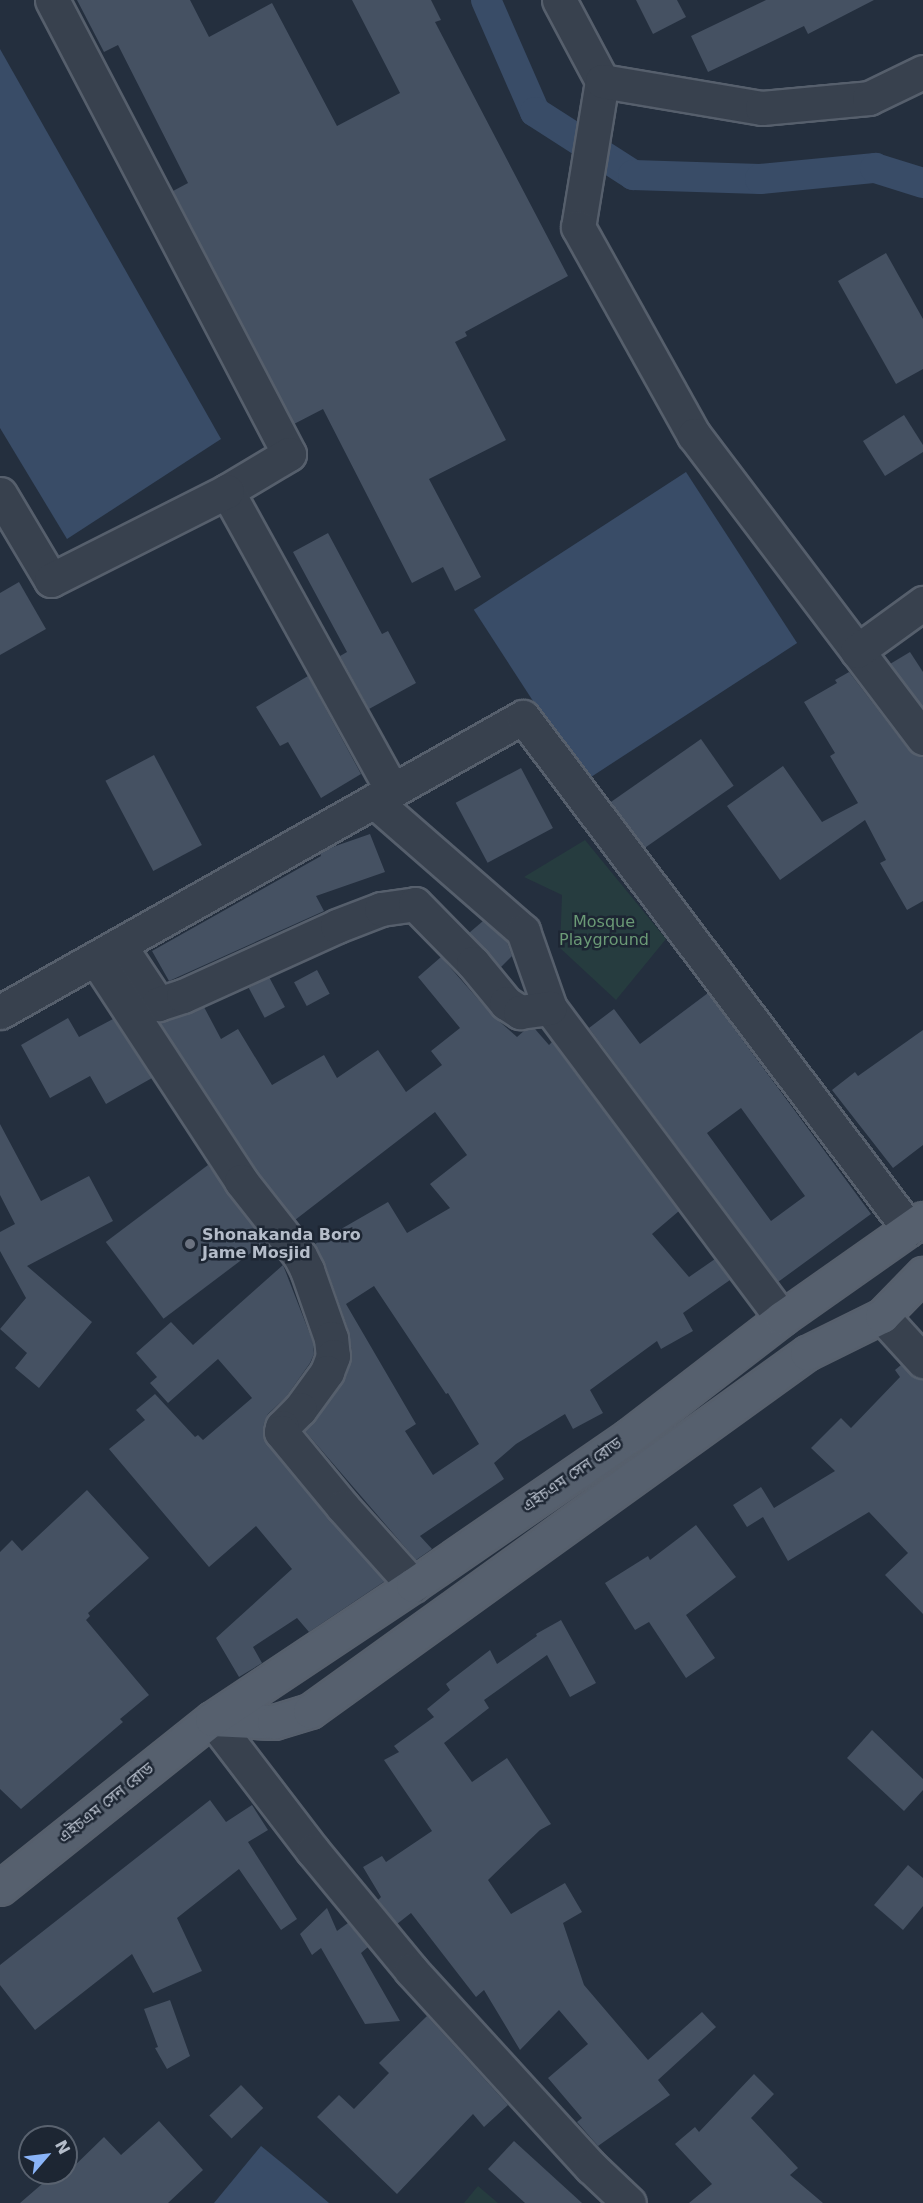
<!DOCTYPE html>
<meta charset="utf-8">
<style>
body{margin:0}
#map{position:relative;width:923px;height:2203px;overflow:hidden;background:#242f3e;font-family:"DejaVu Sans","Noto Sans Bengali",sans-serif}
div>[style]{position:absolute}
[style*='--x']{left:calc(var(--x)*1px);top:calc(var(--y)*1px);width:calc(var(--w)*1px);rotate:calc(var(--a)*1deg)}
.green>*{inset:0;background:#263c3f}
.water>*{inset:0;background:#394c67;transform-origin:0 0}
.canal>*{height:30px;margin:-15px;padding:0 15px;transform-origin:15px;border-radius:15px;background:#394c67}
.building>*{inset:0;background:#455162;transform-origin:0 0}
.roads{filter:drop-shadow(2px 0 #565f6c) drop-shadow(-2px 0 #565f6c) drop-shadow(0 2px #565f6c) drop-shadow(0 -2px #565f6c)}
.minor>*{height:33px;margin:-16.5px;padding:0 16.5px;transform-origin:16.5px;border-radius:16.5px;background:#38414e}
.major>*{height:33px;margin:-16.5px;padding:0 16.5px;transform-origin:16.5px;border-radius:16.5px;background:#56606e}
.dots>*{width:16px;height:16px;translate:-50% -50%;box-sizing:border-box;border:3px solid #1d2633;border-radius:50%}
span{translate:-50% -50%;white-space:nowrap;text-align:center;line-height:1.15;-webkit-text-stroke:5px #1d2633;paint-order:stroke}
.park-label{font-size:16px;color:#6b9a76}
.poi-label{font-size:16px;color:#b4bcc9;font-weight:700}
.left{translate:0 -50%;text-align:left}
.street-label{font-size:16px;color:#b4bcc9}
.north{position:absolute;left:18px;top:2125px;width:60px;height:60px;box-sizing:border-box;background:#1d2633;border:2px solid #59626f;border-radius:50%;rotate:62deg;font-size:16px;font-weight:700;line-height:24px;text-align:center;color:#b4bcc9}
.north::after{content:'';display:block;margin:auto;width:21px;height:27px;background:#8ab4f8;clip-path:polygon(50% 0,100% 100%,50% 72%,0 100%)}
</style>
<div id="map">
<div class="green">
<i style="clip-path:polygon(585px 840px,666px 939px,616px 1000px,560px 948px,562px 895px,524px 877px)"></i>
<i style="clip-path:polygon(478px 2186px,498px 2203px,464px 2203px)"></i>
</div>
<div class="water">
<i style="clip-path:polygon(0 49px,221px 439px,67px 539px,0 428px)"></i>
<i style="left:686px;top:472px;width:204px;height:253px;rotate:57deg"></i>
<i style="clip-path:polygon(261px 2146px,288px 2168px,329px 2203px,214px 2203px)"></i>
</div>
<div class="canal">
<i style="--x:486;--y:0;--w:122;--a:66.4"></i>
<i style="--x:535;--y:112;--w:117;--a:32.7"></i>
<i style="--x:633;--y:175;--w:127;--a:1.8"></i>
<i style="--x:760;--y:179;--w:116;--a:-5.5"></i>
<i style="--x:875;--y:168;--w:50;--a:17.4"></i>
</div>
<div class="building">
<i style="clip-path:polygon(77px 0,190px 0,209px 37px,272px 3px,337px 126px,400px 93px,352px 0,431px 0,441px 20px,435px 22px,568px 276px,465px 332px,467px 336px,455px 342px,506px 440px,429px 479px,481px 577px,455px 591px,443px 567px,412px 583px,323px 409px,294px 424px,173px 191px,188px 183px,118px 45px,104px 52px)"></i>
<i style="clip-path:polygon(636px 0,677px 0,686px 17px,653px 34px)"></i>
<i style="clip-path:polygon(766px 0,874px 0,808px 34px,804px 26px,708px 72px,691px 36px)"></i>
<i style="clip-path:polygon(886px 253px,923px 319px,923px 369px,896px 384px,838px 281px)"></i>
<i style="clip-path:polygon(904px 415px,923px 445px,923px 452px,885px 476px,863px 441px)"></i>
<i style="clip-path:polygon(328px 533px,382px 634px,388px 631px,416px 683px,369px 709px,340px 656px,347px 652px,293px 552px)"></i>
<i style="clip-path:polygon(19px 582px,46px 629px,0 655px,0 593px)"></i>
<i style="clip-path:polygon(910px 652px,923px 672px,923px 707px,890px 664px)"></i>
<i style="clip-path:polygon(849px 672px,908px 749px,923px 756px,923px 901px,907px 910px,880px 863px,886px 860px,865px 820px,780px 880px,727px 806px,783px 766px,822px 822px,858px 803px,830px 756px,835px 753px,804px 702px,837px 683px,835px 680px)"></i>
<i style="clip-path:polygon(308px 676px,361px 774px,321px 798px,288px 742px,280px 746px,256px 707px)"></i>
<i style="left:701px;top:739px;width:57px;height:110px;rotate:55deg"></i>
<i style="left:154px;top:755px;width:102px;height:55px;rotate:62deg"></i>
<i style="left:521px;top:768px;width:68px;height:74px;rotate:62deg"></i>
<i style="clip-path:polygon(370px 834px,385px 872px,316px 896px,324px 911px,169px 981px,152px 951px,321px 856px,320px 853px,327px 849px)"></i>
<i style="clip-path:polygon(483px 921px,507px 942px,512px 956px,501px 967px,469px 933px)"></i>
<i style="clip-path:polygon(evenodd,441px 957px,492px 1015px,517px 1037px,525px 1030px,535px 1029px,549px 1045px,552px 1042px,679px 1211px,652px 1234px,689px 1277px,715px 1259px,730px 1280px,683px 1313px,693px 1331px,661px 1349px,657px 1341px,590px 1390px,603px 1413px,573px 1429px,565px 1414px,516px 1444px,494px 1463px,504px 1479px,420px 1536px,432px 1549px,416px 1560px,305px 1431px,342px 1383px,352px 1354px,349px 1332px,325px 1264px,315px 1244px,388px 1202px,407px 1233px,450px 1208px,430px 1184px,467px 1155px,435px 1112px,295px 1220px,256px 1170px,159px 1022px,204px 1007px,221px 1039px,238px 1029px,272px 1085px,324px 1055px,337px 1078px,378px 1050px,406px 1092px,442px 1065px,431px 1051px,460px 1028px,418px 977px,441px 957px,374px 1286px,446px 1394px,448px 1393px,479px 1444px,433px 1475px,405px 1431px,416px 1424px,346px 1304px,374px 1286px)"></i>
<i style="left:317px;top:970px;width:27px;height:26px;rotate:62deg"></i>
<i style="left:269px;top:977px;width:34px;height:23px;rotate:62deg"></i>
<i style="clip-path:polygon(evenodd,708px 993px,871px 1214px,778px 1282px,589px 1028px,614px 1009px,640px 1044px,708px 993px,741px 1108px,805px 1196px,771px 1221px,707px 1133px,741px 1108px)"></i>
<i style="clip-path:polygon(68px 1018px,79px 1037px,113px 1019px,152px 1078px,106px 1104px,90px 1076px,50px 1098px,21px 1045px)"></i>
<i style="clip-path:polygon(923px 1030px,923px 1145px,893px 1168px,832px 1090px,855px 1072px,858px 1076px)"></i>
<i style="clip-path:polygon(0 1124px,41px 1201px,89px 1176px,113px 1221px,27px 1266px,92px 1322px,39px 1388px,15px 1368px,27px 1353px,0 1329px,26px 1298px,0 1251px,0 1232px,15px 1224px,0 1195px)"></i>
<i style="left:208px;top:1165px;width:96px;height:128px;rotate:53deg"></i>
<i style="clip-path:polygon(283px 1265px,313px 1342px,314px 1354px,310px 1363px,286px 1397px,268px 1414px,264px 1423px,263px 1437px,329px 1519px,385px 1581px,309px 1632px,297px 1618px,253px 1647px,262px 1663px,239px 1677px,216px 1638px,292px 1569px,256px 1526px,209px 1567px,109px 1449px,145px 1420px,136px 1410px,155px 1394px,195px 1437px,198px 1435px,203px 1440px,252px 1398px,218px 1359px,168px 1403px,150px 1383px,157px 1377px,136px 1353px,171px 1322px,193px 1345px)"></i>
<i style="clip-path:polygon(901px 1365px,910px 1374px,923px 1379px,923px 1614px,885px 1575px,908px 1553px,869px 1512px,788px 1561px,763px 1517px,747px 1527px,733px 1505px,761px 1487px,774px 1508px,835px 1471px,811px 1448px,841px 1418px,851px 1428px,900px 1377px,895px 1370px)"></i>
<i style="clip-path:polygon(87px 1490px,149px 1558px,88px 1613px,90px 1616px,86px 1620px,149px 1695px,120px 1719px,123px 1722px,21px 1809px,0 1789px,0 1552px,12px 1540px,22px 1551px)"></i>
<i style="clip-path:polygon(696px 1525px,736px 1577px,686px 1615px,715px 1658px,686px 1678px,649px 1622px,635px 1630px,605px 1583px,648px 1556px,650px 1560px)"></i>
<i style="clip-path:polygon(561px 1620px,596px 1683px,570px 1697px,547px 1655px,484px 1700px,489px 1708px,444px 1743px,472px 1782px,507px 1758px,551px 1824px,540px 1830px,488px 1880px,511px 1914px,565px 1883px,582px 1912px,563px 1923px,584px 1985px,648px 2060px,702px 2012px,716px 2027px,658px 2080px,670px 2095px,598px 2146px,577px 2122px,582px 2118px,548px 2078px,588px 2044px,559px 2010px,520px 2050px,484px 1990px,476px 1997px,411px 1913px,397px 1924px,378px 1900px,381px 1897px,363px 1867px,382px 1856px,386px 1862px,432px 1831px,384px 1760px,399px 1752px,394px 1746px,434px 1717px,427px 1709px,450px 1690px,446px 1684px,490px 1650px,497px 1664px,537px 1636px,536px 1634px)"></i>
<i style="clip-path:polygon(872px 1730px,923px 1779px,923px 1790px,904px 1811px,847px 1758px)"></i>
<i style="clip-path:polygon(210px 1800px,226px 1822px,252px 1805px,268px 1830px,248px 1842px,297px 1919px,281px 1930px,239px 1869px,177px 1918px,202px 1971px,153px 1993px,132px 1954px,35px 2030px,0 1985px,0 1965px)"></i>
<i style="clip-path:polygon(908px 1865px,923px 1878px,923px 1906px,903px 1930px,874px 1905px)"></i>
<i style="clip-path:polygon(327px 1908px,337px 1931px,348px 1923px,368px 1947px,361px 1953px,400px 2021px,365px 2024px,321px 1948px,312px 1955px,300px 1934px)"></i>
<i style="clip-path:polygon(170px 2000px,190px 2056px,167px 2069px,155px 2048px,158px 2047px,144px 2009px)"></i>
<i style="clip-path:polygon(427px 2016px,508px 2105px,484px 2127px,473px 2114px,397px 2194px,317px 2117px,339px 2095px,354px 2109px,389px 2073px,379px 2063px)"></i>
<i style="clip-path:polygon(754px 2074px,774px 2094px,751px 2118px,798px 2168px,790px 2175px,823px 2203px,689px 2203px,712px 2184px,675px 2144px,695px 2127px,699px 2132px)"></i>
<i style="left:241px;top:2085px;width:32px;height:44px;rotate:46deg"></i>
<i style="clip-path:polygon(159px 2121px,203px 2170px,168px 2203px,20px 2203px,42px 2184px,36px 2176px,40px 2173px,66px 2173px,66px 2171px,67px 2173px,104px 2137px,121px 2155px)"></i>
<i style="clip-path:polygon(514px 2141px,582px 2203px,525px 2203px,488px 2169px)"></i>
</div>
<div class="roads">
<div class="minor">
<i style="--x:52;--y:0;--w:512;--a:62.43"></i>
<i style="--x:289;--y:454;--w:72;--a:149.2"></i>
<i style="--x:227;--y:491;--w:342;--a:61.1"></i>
<i style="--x:559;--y:0;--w:92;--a:62"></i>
<i style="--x:602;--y:81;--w:148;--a:99.3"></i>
<i style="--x:578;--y:227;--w:238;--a:60.9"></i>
<i style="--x:694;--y:435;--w:380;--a:52.9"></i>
<i style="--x:602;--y:81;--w:162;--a:9.6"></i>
<i style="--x:762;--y:108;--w:107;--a:-5.3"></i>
<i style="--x:869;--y:98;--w:60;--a:-25.7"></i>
<i style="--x:0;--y:494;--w:100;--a:59.3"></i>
<i style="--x:51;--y:580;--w:197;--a:-26.8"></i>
<i style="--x:857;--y:651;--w:82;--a:-36"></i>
<i style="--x:374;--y:801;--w:198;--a:41.1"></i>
<i style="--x:523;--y:931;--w:82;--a:70.7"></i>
<i style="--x:550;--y:1008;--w:387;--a:53.2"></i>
<i style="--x:119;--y:945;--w:71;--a:56.5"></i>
<i style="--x:158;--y:1004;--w:26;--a:-18"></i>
<i style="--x:183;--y:996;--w:169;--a:-24.4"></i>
<i style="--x:337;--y:926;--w:47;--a:-21.1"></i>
<i style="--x:381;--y:909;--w:34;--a:-8"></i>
<i style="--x:415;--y:904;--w:83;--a:45.5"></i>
<i style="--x:473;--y:963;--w:52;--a:50.5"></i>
<i style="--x:506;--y:1003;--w:17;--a:33"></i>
<i style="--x:520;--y:1012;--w:30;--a:-8"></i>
<i style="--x:96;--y:959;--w:265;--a:56.8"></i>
<i style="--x:241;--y:1181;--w:95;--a:51.8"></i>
<i style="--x:300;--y:1256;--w:16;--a:63"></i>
<i style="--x:307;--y:1270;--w:72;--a:70.6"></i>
<i style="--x:331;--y:1338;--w:18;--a:84"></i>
<i style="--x:333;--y:1356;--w:17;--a:111"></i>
<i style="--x:327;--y:1372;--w:46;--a:126.1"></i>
<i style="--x:300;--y:1409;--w:25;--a:135"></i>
<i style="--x:282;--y:1427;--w:5;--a:101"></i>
<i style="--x:281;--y:1432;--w:97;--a:50.4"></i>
<i style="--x:343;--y:1507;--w:105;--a:48.1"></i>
<i style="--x:0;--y:1012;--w:600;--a:-29.43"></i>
<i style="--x:523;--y:717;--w:641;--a:52.99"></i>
<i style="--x:882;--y:1316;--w:61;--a:47.7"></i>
<i style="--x:212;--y:1719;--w:166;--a:52.6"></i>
<i style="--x:313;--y:1851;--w:154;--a:50.5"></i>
<i style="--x:411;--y:1970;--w:267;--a:47.6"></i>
<i style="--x:591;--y:2167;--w:52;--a:43.5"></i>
</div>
<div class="major">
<i style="--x:212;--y:1719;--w:62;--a:2.8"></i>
<i style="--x:274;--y:1722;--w:38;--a:-17"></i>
<i style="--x:310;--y:1711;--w:613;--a:-35.77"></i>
<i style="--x:807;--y:1353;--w:84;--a:-26.3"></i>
<i style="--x:882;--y:1316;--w:59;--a:-45.7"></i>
<i style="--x:0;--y:1888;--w:271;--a:-38.6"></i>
<i style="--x:212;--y:1719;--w:242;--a:-33.7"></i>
<i style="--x:413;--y:1585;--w:262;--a:-34.6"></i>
<i style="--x:629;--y:1436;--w:193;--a:-37.6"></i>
<i style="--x:782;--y:1318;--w:172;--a:-35.1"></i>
</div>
</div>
<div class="dots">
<i style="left:190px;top:1244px;background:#6b7280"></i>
</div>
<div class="park-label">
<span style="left:604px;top:931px">Mosque<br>Playground</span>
</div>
<div class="poi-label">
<span class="left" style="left:202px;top:1244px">Shonakanda Boro<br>Jame Mosjid</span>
</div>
<div class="street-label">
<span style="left:572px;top:1475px;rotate:-35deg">এইচএম সেন রোড</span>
<span style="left:106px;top:1803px;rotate:-39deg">এইচএম সেন রোড</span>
</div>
<div class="north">N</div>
</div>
